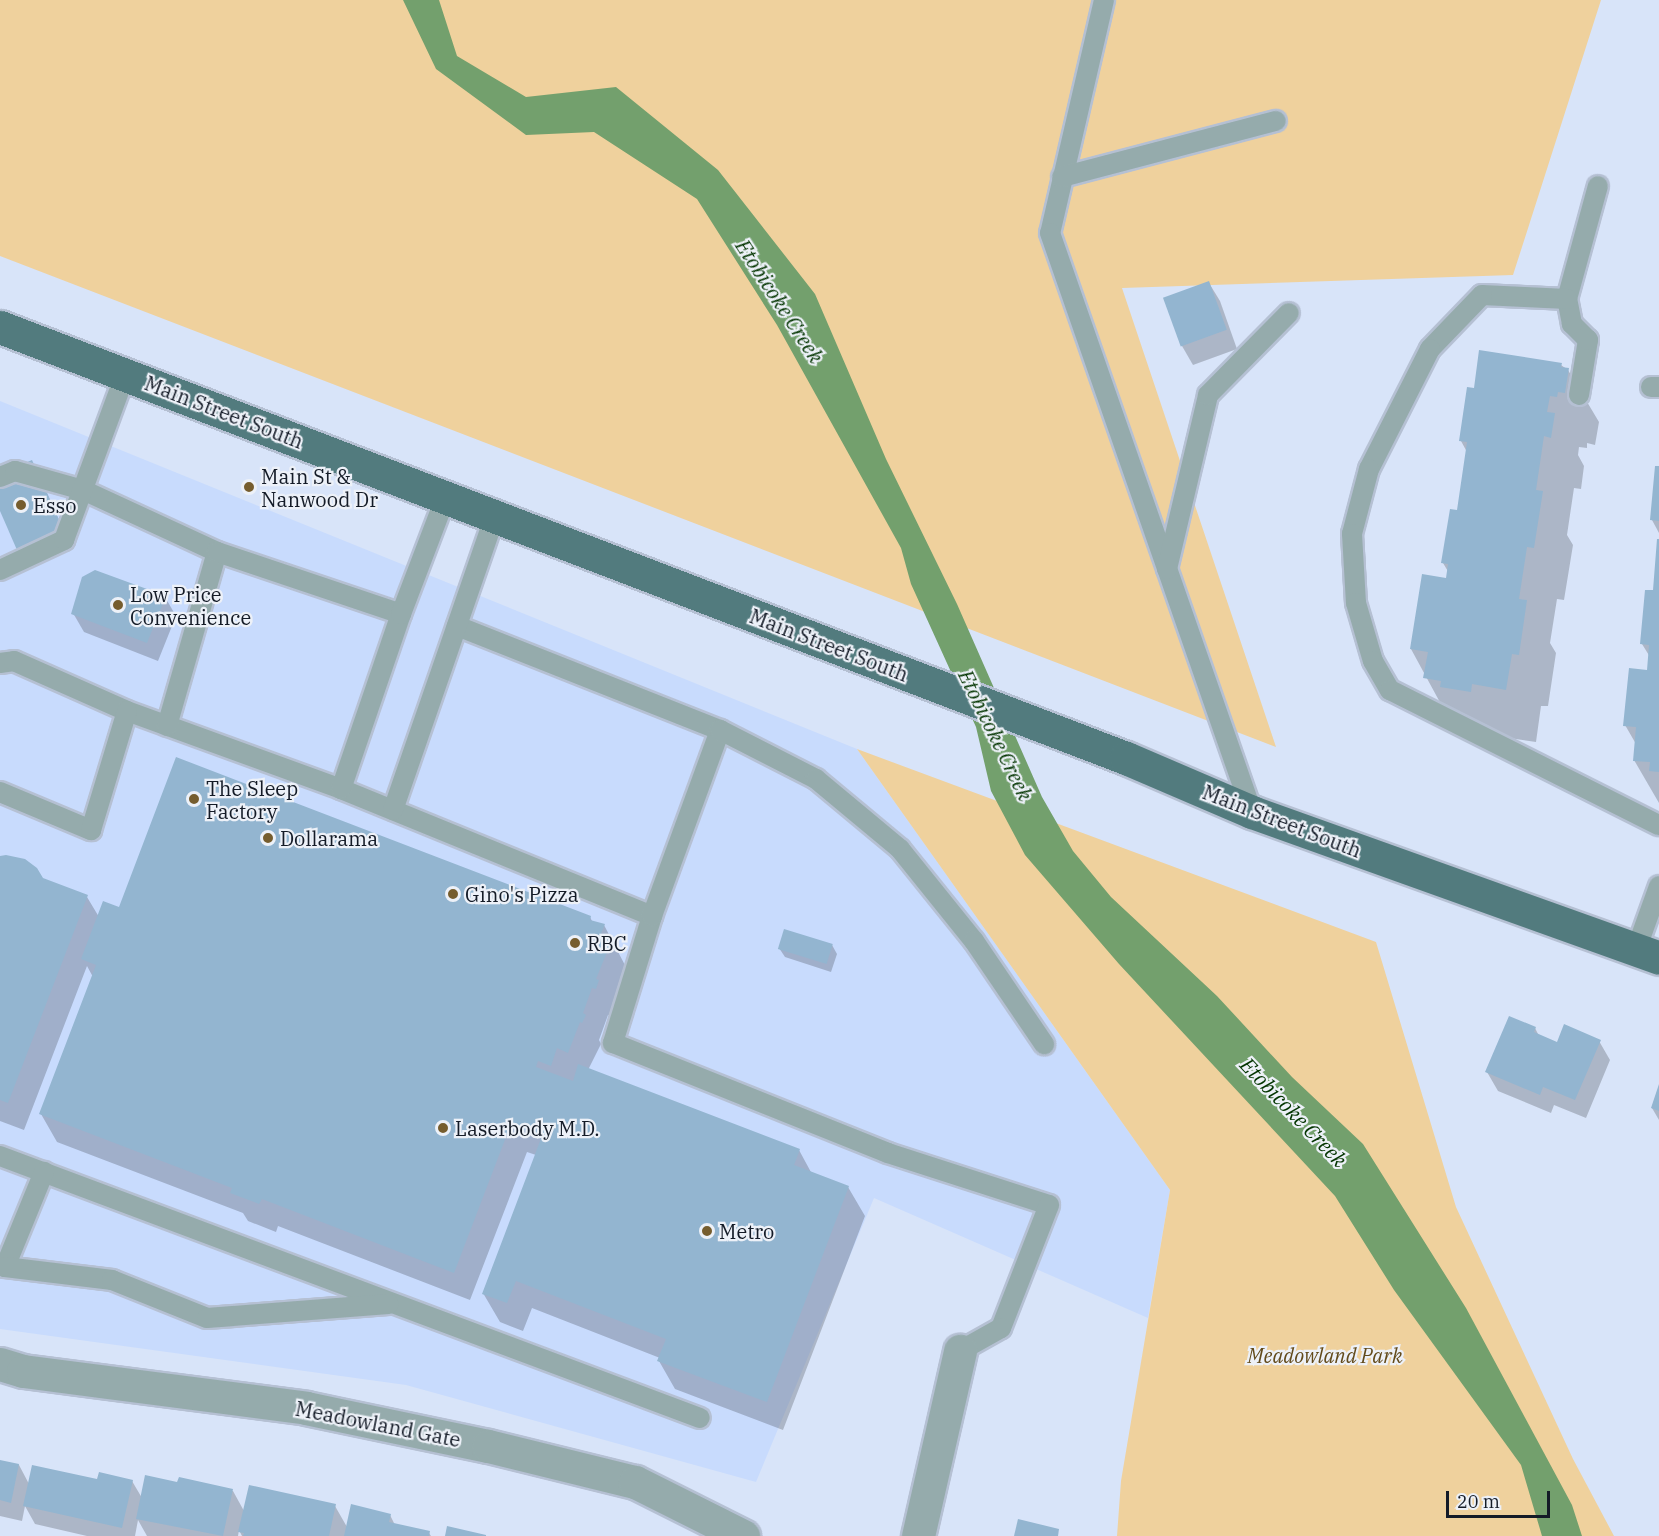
<!DOCTYPE html>
<style>
body{margin:0}
#map{position:relative;width:1659px;height:1536px;overflow:hidden;background:#d8e4f9;font-family:"IBM Plex Serif",serif}
div>[style]{position:absolute}
[style*='--x']{left:calc(var(--x)*1px);top:calc(var(--y)*1px);width:calc(var(--w)*1px);rotate:calc(var(--a)*1deg)}
.built>*{inset:0;background:#c8dbfd}
.green>*{inset:0;background:#efd19d}
.water>*{inset:0;background:#73a06d}
.shadow>*{inset:0;background:#0003}
.building>*{inset:0;background:#93b5d0;transform-origin:0 0}
.roads{filter:drop-shadow(2px 0 #b5c0d3) drop-shadow(-2px 0 #b5c0d3) drop-shadow(0 2px #b5c0d3) drop-shadow(0 -2px #b5c0d3)}
.service>*{height:20px;margin:-10px;padding:0 10px;transform-origin:10px;border-radius:10px;background:#95abac}
.minor>*{height:33px;margin:-16.5px;padding:0 16.5px;transform-origin:16.5px;border-radius:16.5px;background:#95abac}
.primary>*{height:33px;margin:-16.5px;padding:0 16.5px;transform-origin:16.5px;border-radius:16.5px;background:#527b7e}
.dots>*{width:16px;height:16px;translate:-50% -50%;box-sizing:border-box;border:3px solid #edf1f8;border-radius:50%}
span{translate:-50% -50%;white-space:nowrap;text-align:center;line-height:1.15;-webkit-text-stroke:4.5px #edf1f8;paint-order:stroke}
.street-label{font-size:20px;color:#141b27}
.poi-label{font-size:20px;color:#141b27}
.left{translate:0 -50%;text-align:left}
.park-label{font-size:20px;color:#624a1a;font-style:italic}
.water-label{font-size:21px;color:#033500;font-style:italic}
.scale{position:absolute;left:1446px;top:1491px;width:104px;height:27px;box-sizing:border-box;border:3px solid #141b27;border-top:0;padding-left:8px;font-size:18px;line-height:21px;white-space:nowrap;color:#141b27;-webkit-text-stroke:4px #edf1f8;paint-order:stroke}
</style>
<div id="map">
<div class="built">
<i style="clip-path:polygon(0 401px,857px 749px,1170px 1190px,1148px 1318px,874px 1198px,756px 1482px,406px 1385px,0 1329px)"></i>
</div>
<div class="green">
<i style="clip-path:polygon(0 0,1601px 0,1513px 275px,1122px 288px,1276px 747px,0 256px)"></i>
<i style="clip-path:polygon(857px 749px,1376px 942px,1456px 1207px,1573px 1459px,1614px 1536px,1117px 1536px,1121px 1481px,1170px 1190px)"></i>
</div>
<div class="water">
<i style="clip-path:polygon(403px 0,439px 0,457px 56px,526px 97px,616px 87px,718px 170px,815px 294px,886px 459px,957px 604px,1042px 797px,1073px 851px,1111px 897px,1217px 996px,1292px 1077px,1363px 1144px,1466px 1308px,1572px 1505px,1582px 1536px,1542px 1536px,1521px 1465px,1394px 1290px,1335px 1196px,1119px 964px,1025px 855px,991px 791px,976px 727px,911px 584px,901px 548px,777px 325px,697px 199px,594px 132px,526px 135px,436px 69px)"></i>
</div>
<div class="shadow">
<i style="clip-path:polygon(1209px 283px,1220px 301px,1237px 349px,1193px 365px,1182px 346px,1165px 298px)"></i>
<i style="clip-path:polygon(1561px 365px,1568px 370px,1599px 422px,1595px 445px,1587px 443px,1587px 448px,1579px 447px,1578px 455px,1584px 466px,1581px 489px,1574px 488px,1567px 535px,1573px 545px,1564px 600px,1557px 599px,1550px 643px,1556px 653px,1548px 706px,1541px 706px,1536px 742px,1455px 730px,1411px 649px,1448px 580px,1449px 573px,1443px 563px,1458px 511px,1467px 452px,1461px 441px,1475px 390px)"></i>
<i style="clip-path:polygon(1659px 468px,1659px 533px,1652px 520px)"></i>
<i style="clip-path:polygon(37px 470px,67px 538px,23px 558px,0 508px)"></i>
<i style="clip-path:polygon(1659px 538px,1659px 803px,1634px 760px,1636px 744px,1625px 725px,1648px 671px,1650px 657px,1642px 644px,1654px 592px)"></i>
<i style="clip-path:polygon(165px 597px,176px 616px,158px 661px,84px 632px,73px 613px)"></i>
<i style="clip-path:polygon(0 858px,42px 880px,87px 897px,99px 917px,120px 909px,590px 917px,593px 923px,604px 925px,627px 969px,612px 1006px,612px 1016px,608px 1015px,599px 1040px,601px 1044px,588px 1070px,799px 1150px,812px 1174px,848px 1187px,865px 1216px,783px 1430px,675px 1389px,659px 1361px,660px 1358px,532px 1308px,523px 1331px,500px 1322px,483px 1293px,536px 1155px,527px 1152px,470px 1300px,278px 1226px,276px 1232px,248px 1221px,243px 1213px,57px 1142px,41px 1114px,93px 977px,87px 966px,24px 1130px,0 1121px)"></i>
<i style="clip-path:polygon(832px 945px,837px 954px,831px 972px,785px 957px,779px 948px)"></i>
<i style="clip-path:polygon(1535px 1028px,1539px 1036px,1558px 1044px,1599px 1041px,1610px 1060px,1586px 1118px,1554px 1105px,1551px 1113px,1498px 1091px,1487px 1072px)"></i>
<i style="clip-path:polygon(1659px 1088px,1659px 1120px,1652px 1108px)"></i>
<i style="clip-path:polygon(0 1461px,19px 1465px,29px 1484px,132px 1481px,142px 1498px,179px 1484px,233px 1491px,244px 1511px,335px 1506px,347px 1527px,390px 1515px,395px 1525px,429px 1533px,431px 1536px,242px 1536px,239px 1530px,238px 1536px,147px 1536px,138px 1520px,135px 1536px,87px 1536px,35px 1524px,25px 1506px,22px 1521px,0 1516px)"></i>
</div>
<div class="building">
<i style="left:1209px;top:281px;width:52px;height:49px;rotate:70deg"></i>
<i style="clip-path:polygon(1479px 350px,1562px 363px,1561px 367px,1569px 368px,1565px 393px,1558px 392px,1557px 397px,1550px 396px,1547px 412px,1555px 413px,1551px 438px,1544px 436px,1536px 490px,1543px 491px,1534px 548px,1527px 547px,1519px 599px,1527px 600px,1519px 655px,1512px 654px,1506px 690px,1472px 684px,1471px 692px,1440px 687px,1441px 681px,1423px 678px,1428px 652px,1410px 649px,1422px 574px,1446px 578px,1448px 564px,1441px 563px,1450px 509px,1457px 510px,1467px 442px,1459px 441px,1467px 387px,1474px 388px)"></i>
<i style="clip-path:polygon(32px 460px,63px 529px,17px 550px,0 511px,0 474px)"></i>
<i style="clip-path:polygon(1655px 466px,1659px 466px,1659px 521px,1650px 520px)"></i>
<i style="clip-path:polygon(1657px 539px,1659px 539px,1659px 772px,1649px 771px,1650px 762px,1633px 761px,1636px 727px,1623px 726px,1629px 668px,1647px 670px,1649px 645px,1640px 644px,1645px 590px,1653px 590px)"></i>
<i style="clip-path:polygon(95px 570px,166px 596px,147px 643px,71px 614px,82px 577px)"></i>
<i style="clip-path:polygon(176px 757px,591px 916px,590px 920px,605px 924px,600px 936px,612px 940px,596px 979px,599px 980px,596px 989px,592px 988px,583px 1013px,586px 1015px,582px 1023px,580px 1022px,568px 1053px,557px 1048px,551px 1066px,538px 1061px,536px 1067px,573px 1081px,578px 1064px,800px 1149px,794px 1165px,849px 1186px,767px 1402px,657px 1361px,666px 1339px,516px 1281px,507px 1303px,482px 1294px,542px 1136px,511px 1124px,454px 1273px,262px 1199px,259px 1204px,230px 1193px,232px 1188px,39px 1114px,96px 965px,81px 959px,103px 901px,119px 907px)"></i>
<i style="clip-path:polygon(6px 855px,25px 859px,37px 868px,43px 878px,88px 895px,8px 1103px,0 1100px,0 856px)"></i>
<i style="left:784px;top:929px;width:51px;height:21px;rotate:17deg"></i>
<i style="clip-path:polygon(1509px 1016px,1536px 1027px,1534px 1032px,1557px 1042px,1564px 1024px,1601px 1040px,1575px 1100px,1543px 1087px,1540px 1095px,1485px 1072px)"></i>
<i style="clip-path:polygon(1659px 1084px,1659px 1111px,1651px 1108px)"></i>
<i style="clip-path:polygon(0 1460px,19px 1464px,11px 1503px,0 1500px)"></i>
<i style="clip-path:polygon(32px 1465px,97px 1479px,99px 1472px,133px 1480px,122px 1528px,23px 1506px)"></i>
<i style="clip-path:polygon(145px 1475px,177px 1482px,179px 1477px,233px 1489px,223px 1536px,136px 1519px)"></i>
<i style="clip-path:polygon(249px 1485px,336px 1504px,329px 1536px,243px 1536px,244px 1533px,238px 1532px)"></i>
<i style="clip-path:polygon(351px 1504px,391px 1514px,389px 1522px,430px 1531px,429px 1536px,344px 1536px)"></i>
<i style="clip-path:polygon(1018px 1519px,1059px 1529px,1058px 1536px,1014px 1536px)"></i>
<i style="clip-path:polygon(447px 1526px,486px 1535px,486px 1536px,445px 1536px)"></i>
</div>
<div class="roads">
<div class="service">
<i style="--x:1104;--y:0;--w:239;--a:103"></i>
<i style="--x:1050;--y:233;--w:613;--a:70.77"></i>
<i style="--x:1062;--y:177;--w:221;--a:-14.7"></i>
<i style="--x:1567;--y:299;--w:117;--a:-74.7"></i>
<i style="--x:1651;--y:387;--w:8;--a:0"></i>
<i style="--x:1579;--y:395;--w:56;--a:-80.7"></i>
<i style="--x:1588;--y:340;--w:23;--a:-135"></i>
<i style="--x:1572;--y:324;--w:25;--a:-101"></i>
<i style="--x:1567;--y:299;--w:85;--a:-177.3"></i>
<i style="--x:1482;--y:295;--w:75;--a:133.9"></i>
<i style="--x:1430;--y:349;--w:135;--a:116.9"></i>
<i style="--x:1369;--y:469;--w:67;--a:104.7"></i>
<i style="--x:1352;--y:534;--w:69;--a:86.7"></i>
<i style="--x:1356;--y:603;--w:60;--a:73.7"></i>
<i style="--x:1373;--y:661;--w:34;--a:60"></i>
<i style="--x:1390;--y:690;--w:301;--a:26.7"></i>
<i style="--x:0;--y:477;--w:16;--a:-22"></i>
<i style="--x:15;--y:471;--w:71;--a:15.6"></i>
<i style="--x:83;--y:490;--w:148;--a:24.8"></i>
<i style="--x:1167;--y:569;--w:179;--a:-76.7"></i>
<i style="--x:1208;--y:395;--w:115;--a:-45.4"></i>
<i style="--x:0;--y:570;--w:71;--a:-25.1"></i>
<i style="--x:64;--y:540;--w:176;--a:-69.7"></i>
<i style="--x:457;--y:626;--w:283;--a:21.6"></i>
<i style="--x:0;--y:663;--w:14;--a:-8"></i>
<i style="--x:14;--y:661;--w:124;--a:23.9"></i>
<i style="--x:127;--y:711;--w:228;--a:20"></i>
<i style="--x:341;--y:789;--w:336;--a:22.2"></i>
<i style="--x:652;--y:916;--w:133;--a:107.1"></i>
<i style="--x:613;--y:1043;--w:296;--a:21.8"></i>
<i style="--x:888;--y:1153;--w:169;--a:17.9"></i>
<i style="--x:1049;--y:1205;--w:132;--a:111.3"></i>
<i style="--x:1001;--y:1328;--w:47;--a:150.7"></i>
<i style="--x:167;--y:726;--w:181;--a:-74"></i>
<i style="--x:217;--y:552;--w:194;--a:18.6"></i>
<i style="--x:341;--y:789;--w:185;--a:-71.1"></i>
<i style="--x:401;--y:614;--w:126;--a:-69.1"></i>
<i style="--x:0;--y:792;--w:99;--a:22.7"></i>
<i style="--x:91;--y:830;--w:124;--a:-73.2"></i>
<i style="--x:393;--y:810;--w:312;--a:-70.9"></i>
<i style="--x:652;--y:916;--w:198;--a:-69.9"></i>
<i style="--x:720;--y:730;--w:108;--a:27"></i>
<i style="--x:816;--y:779;--w:109;--a:39.8"></i>
<i style="--x:900;--y:849;--w:118;--a:51.2"></i>
<i style="--x:974;--y:941;--w:125;--a:55.8"></i>
<i style="--x:1636;--y:950;--w:68;--a:-70.2"></i>
<i style="--x:0;--y:1156;--w:747;--a:20.52"></i>
<i style="--x:0;--y:1265;--w:5;--a:22"></i>
<i style="--x:5;--y:1267;--w:103;--a:-67.7"></i>
<i style="--x:5;--y:1267;--w:108;--a:6.9"></i>
<i style="--x:112;--y:1280;--w:102;--a:21.8"></i>
<i style="--x:207;--y:1318;--w:182;--a:-4.4"></i>
</div>
<div class="minor">
<i style="--x:0;--y:1364;--w:24;--a:17"></i>
<i style="--x:23;--y:1371;--w:285;--a:7.4"></i>
<i style="--x:306;--y:1408;--w:186;--a:11.8"></i>
<i style="--x:488;--y:1446;--w:151;--a:13.8"></i>
<i style="--x:635;--y:1482;--w:121;--a:26.6"></i>
<i style="--x:918;--y:1536;--w:190;--a:-77.2"></i>
</div>
<div class="primary">
<i style="--x:0;--y:327;--w:1206;--a:20.95"></i>
<i style="--x:1126;--y:758;--w:137;--a:23.2"></i>
<i style="--x:1252;--y:812;--w:432;--a:19.7"></i>
</div>
</div>
<div class="dots">
<i style="left:249px;top:487px;background:#765d2e"></i>
<i style="left:21px;top:505px;background:#765d2e"></i>
<i style="left:118px;top:605px;background:#765d2e"></i>
<i style="left:194px;top:799px;background:#765d2e"></i>
<i style="left:268px;top:838px;background:#765d2e"></i>
<i style="left:453px;top:894px;background:#765d2e"></i>
<i style="left:575px;top:943px;background:#765d2e"></i>
<i style="left:443px;top:1128px;background:#765d2e"></i>
<i style="left:707px;top:1231px;background:#765d2e"></i>
</div>
<div class="street-label">
<span style="left:224px;top:412px;rotate:21deg">Main Street South</span>
<span style="left:829px;top:645px;rotate:21deg">Main Street South</span>
<span style="left:1282px;top:821px;rotate:21deg">Main Street South</span>
<span style="left:378px;top:1424px;rotate:11deg">Meadowland Gate</span>
</div>
<div class="poi-label">
<span class="left" style="left:261px;top:488px">Main St &amp;<br>Nanwood Dr</span>
<span class="left" style="left:33px;top:505px">Esso</span>
<span class="left" style="left:130px;top:606px">Low Price<br>Convenience</span>
<span class="left" style="left:206px;top:800px">The Sleep<br>Factory</span>
<span class="left" style="left:280px;top:838px">Dollarama</span>
<span class="left" style="left:465px;top:894px">Gino's Pizza</span>
<span class="left" style="left:587px;top:943px">RBC</span>
<span class="left" style="left:455px;top:1128px">Laserbody M.D.</span>
<span class="left" style="left:719px;top:1231px">Metro</span>
</div>
<div class="park-label">
<span style="left:1325px;top:1355px">Meadowland Park</span>
</div>
<div class="water-label">
<span style="left:780px;top:301px;rotate:57deg">Etobicoke Creek</span>
<span style="left:996px;top:735px;rotate:64deg">Etobicoke Creek</span>
<span style="left:1294px;top:1112px;rotate:46deg">Etobicoke Creek</span>
</div>
<div class="scale">20 m</div>
</div>
